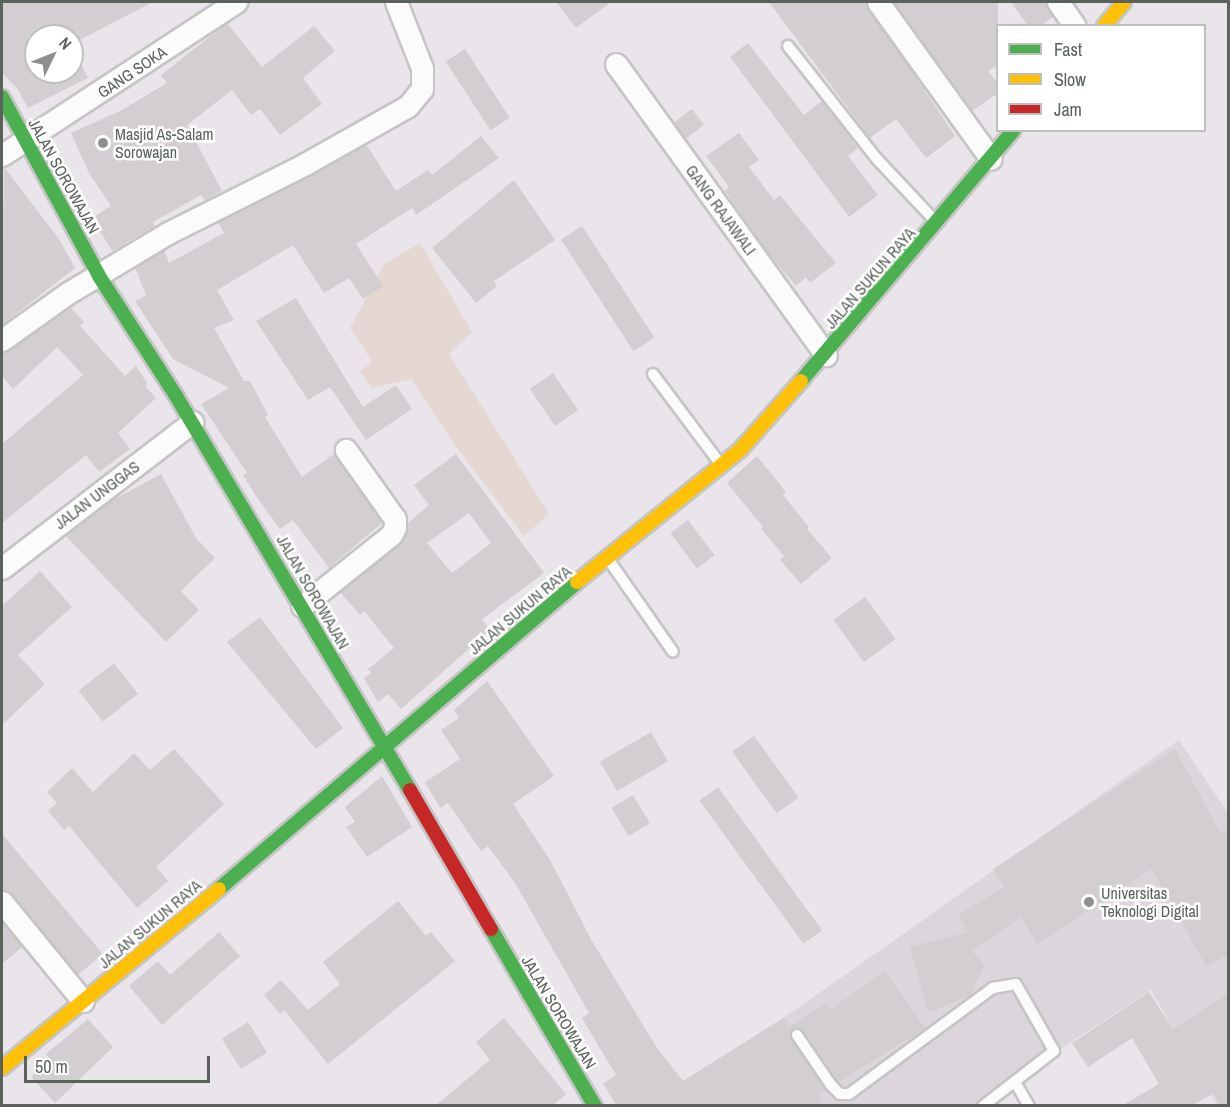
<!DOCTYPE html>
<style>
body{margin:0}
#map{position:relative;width:1230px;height:1107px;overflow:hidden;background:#eae5ea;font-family:"Archivo Narrow",sans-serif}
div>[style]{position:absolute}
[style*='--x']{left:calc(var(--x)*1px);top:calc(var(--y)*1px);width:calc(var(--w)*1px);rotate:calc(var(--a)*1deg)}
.education>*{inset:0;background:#dcd5db}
.green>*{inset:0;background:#e5d8d3}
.building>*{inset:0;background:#d2ced2;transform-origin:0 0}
.roads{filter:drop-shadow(2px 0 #c5c5c5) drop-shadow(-2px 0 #c5c5c5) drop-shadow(0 2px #c5c5c5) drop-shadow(0 -2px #c5c5c5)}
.lane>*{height:10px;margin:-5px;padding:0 5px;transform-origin:5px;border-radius:5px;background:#fcfbfc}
.street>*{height:21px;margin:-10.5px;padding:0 10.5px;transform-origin:10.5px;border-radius:10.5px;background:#fcfbfc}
.fast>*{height:14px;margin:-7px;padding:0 7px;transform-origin:7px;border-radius:7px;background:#4caf50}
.slow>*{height:14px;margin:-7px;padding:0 7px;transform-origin:7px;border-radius:7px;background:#ffc107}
.jam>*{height:14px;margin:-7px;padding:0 7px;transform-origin:7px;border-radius:7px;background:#c62828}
.dots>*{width:16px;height:16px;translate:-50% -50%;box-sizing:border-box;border:3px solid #fff;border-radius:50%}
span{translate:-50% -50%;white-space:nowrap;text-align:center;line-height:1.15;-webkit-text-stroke:5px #fff;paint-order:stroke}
.street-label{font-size:16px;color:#5b625b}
.poi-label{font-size:16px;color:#5b625b}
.left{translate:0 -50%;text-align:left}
.frame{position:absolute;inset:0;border:3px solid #5b625b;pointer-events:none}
.legend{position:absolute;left:996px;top:24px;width:210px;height:108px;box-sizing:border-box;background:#fff;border:2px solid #bdc0bd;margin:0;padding:8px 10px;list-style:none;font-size:18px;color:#5b625b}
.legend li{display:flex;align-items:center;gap:12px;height:30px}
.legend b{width:30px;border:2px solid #bdc0bd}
.north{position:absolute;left:24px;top:24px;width:60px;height:60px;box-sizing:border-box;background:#fff;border:2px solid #bdc0bd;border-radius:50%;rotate:47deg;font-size:16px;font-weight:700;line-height:24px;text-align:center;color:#5b625b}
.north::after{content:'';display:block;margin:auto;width:21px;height:27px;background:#8d908d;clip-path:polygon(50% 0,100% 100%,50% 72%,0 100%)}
.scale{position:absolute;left:24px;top:1056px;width:186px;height:27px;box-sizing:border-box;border:3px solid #5b625b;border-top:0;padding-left:8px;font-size:18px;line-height:21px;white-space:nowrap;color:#5b625b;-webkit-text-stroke:4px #fff;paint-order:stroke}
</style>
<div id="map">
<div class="education">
<i style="clip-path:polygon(1179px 740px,1228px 813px,1228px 1105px,1217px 1105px,1151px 990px,974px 1105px,644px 1106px,785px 1017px)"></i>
</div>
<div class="green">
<i style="clip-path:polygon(420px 243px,472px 332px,449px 354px,549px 514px,524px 536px,454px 444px,411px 379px,372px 388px,360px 372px,372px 361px,350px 328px,384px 264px)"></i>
</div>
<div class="building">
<i style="clip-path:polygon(2px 2px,153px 2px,72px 44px,72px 36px,36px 36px,36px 72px,72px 72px,72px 46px,88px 78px,28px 108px,17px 88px,2px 73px)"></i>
<i style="clip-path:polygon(556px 2px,611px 2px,576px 28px)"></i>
<i style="clip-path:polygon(769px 2px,866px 2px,955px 136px,926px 158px,896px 119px,870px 138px)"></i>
<i style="clip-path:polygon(893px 2px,998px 2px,998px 65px,988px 71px,998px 84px,998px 93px,972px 111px)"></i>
<i style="clip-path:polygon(1011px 2px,1046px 2px,1053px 17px,1040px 26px,1028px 26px)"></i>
<i style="clip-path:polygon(227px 23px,262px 67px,314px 26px,335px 51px,303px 78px,322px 104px,280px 135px,260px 109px,251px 115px,232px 90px,187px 125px,222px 191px,205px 200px,201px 195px,153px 222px,155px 226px,112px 251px,92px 218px,111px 206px,89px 173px,71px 133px,120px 111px,167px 83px,161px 75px)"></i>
<i style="clip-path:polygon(748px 43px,804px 115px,822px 101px,858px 148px,848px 156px,878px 195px,849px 217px,730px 57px)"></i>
<i style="left:465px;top:49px;width:82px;height:23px;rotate:57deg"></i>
<i style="left:692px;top:109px;width:20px;height:23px;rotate:53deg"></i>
<i style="clip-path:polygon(739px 133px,759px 160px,749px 167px,774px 200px,780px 195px,836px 263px,810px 283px,806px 277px,796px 286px,768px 253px,725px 191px,729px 187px,706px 156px)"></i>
<i style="clip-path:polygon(481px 136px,499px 158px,416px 215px,412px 208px,356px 244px,383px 286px,363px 299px,349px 278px,324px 293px,293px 245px,217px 290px,234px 320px,214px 328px,244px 381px,250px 381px,268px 415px,265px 417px,302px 477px,334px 454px,382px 523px,329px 568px,293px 520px,280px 529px,256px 496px,243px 475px,247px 473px,201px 404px,229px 388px,173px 359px,135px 301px,146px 295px,135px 268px,164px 250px,169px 263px,224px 233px,218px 222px,366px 144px,396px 191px,428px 170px,432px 175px)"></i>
<i style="clip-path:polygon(4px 167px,59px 239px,75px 268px,2px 325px)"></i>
<i style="clip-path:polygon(514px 180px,555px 240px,494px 281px,497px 286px,476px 303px,432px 248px)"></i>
<i style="left:582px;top:226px;width:133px;height:25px;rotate:57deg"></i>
<i style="clip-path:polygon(296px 298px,363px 407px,396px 385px,412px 409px,366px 440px,330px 387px,308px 400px,256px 321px)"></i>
<i style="clip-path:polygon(70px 307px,84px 322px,80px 326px,125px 376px,136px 366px,147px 383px,145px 386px,156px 398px,118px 433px,130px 449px,99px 472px,86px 455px,2px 523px,2px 444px,83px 375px,57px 347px,13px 389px,2px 376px,2px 352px)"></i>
<i style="left:553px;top:373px;width:45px;height:28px;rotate:56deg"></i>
<i style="clip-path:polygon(evenodd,456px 454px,544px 573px,482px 619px,490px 630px,401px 709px,388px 694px,378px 702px,364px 678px,371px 673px,368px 669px,394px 648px,364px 611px,360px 615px,340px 592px,399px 545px,408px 523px,429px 505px,414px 485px,456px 454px,469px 513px,491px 543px,452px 573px,427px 543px,469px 513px)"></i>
<i style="clip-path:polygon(757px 456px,786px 492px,783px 495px,809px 527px,807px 529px,832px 558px,801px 584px,780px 560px,784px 556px,761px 529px,763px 527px,727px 483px)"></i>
<i style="clip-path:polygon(161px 474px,196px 538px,215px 558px,181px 591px,199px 610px,166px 642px,65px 535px,109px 502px)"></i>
<i style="left:688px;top:520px;width:44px;height:22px;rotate:53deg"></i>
<i style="clip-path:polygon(40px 571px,72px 607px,18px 655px,45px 684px,2px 725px,2px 606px)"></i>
<i style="left:865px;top:597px;width:52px;height:39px;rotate:54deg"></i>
<i style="clip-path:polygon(260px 617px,343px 728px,316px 749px,227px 642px)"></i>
<i style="left:114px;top:663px;width:39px;height:45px;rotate:52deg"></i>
<i style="clip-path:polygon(487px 681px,554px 776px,513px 804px,550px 860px,592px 941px,657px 1048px,683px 1081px,785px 1017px,789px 1027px,827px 1003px,831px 1009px,885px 971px,925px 1028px,839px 1082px,803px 1031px,792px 1029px,791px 1039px,826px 1090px,818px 1095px,822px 1106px,617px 1106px,603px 1084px,616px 1075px,582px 1018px,589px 1013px,515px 883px,488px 846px,481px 851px,448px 803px,440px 808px,425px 782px,460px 759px,441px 730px,459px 718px,454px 710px)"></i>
<i style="left:651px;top:732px;width:34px;height:59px;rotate:60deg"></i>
<i style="left:754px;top:736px;width:76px;height:27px;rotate:54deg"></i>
<i style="clip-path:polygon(174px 749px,224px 804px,156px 867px,168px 881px,137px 908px,69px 826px,64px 830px,48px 811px,57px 803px,47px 792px,72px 768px,93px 792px,134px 753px,150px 770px)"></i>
<i style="clip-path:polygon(1175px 749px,1221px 834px,1228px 829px,1228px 955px,1206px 966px,1152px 869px,1037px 944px,1021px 917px,972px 951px,984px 965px,970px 996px,928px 1012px,910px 947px,968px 932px,958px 915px,1004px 887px,993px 869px)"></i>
<i style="clip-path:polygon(382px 776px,412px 827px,367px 857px,346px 827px,355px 822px,345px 807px)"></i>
<i style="left:718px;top:787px;width:177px;height:23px;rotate:54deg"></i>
<i style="left:633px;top:795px;width:33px;height:25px;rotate:59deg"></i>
<i style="clip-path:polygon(2px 834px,103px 954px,78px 975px,12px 894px,2px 890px)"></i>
<i style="clip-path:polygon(398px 901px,426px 936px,431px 932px,455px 961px,328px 1064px,284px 1010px,280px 1014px,264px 995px,281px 980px,308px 1010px,340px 984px,323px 962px)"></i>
<i style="clip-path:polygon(2px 922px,22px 947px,2px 964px)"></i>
<i style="clip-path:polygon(219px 932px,240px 956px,162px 1025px,129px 986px,158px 961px,170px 975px)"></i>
<i style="clip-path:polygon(1149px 992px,1173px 1029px,1228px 994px,1228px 1106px,1221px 1106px,1214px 1093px,1191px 1106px,1121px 1106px,1159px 1084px,1132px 1038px,1088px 1067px,1072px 1043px)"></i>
<i style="clip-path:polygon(504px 1018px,566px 1094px,552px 1106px,435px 1106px,490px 1060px,476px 1042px)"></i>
<i style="clip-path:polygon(88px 1019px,113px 1047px,55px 1103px,31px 1077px,50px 1059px,46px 1054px)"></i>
<i style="left:248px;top:1022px;width:36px;height:31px;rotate:58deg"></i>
</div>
<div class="roads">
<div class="lane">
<i style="--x:788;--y:46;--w:142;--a:51.8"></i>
<i style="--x:876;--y:158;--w:88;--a:46.8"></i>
<i style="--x:653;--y:374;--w:114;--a:53.2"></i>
<i style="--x:608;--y:559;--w:113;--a:55"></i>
<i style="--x:797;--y:1035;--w:60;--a:55.8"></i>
<i style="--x:831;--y:1085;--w:13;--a:45"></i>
<i style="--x:840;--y:1094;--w:9;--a:0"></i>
<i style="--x:849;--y:1094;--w:179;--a:-36.4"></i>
<i style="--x:993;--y:988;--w:23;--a:-10"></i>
<i style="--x:1016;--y:984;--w:77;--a:60.4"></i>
<i style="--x:1054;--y:1051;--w:90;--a:142.2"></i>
<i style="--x:1015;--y:1082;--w:28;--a:60"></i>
</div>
<div class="street">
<i style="--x:878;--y:2;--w:193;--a:54.3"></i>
<i style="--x:1058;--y:2;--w:29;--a:55"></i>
<i style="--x:616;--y:64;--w:359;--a:54.2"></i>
<i style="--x:2;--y:155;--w:280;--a:-33.2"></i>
<i style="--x:2;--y:340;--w:81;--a:-35.5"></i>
<i style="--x:68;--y:293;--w:117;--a:-31"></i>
<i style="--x:168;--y:233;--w:153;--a:-26.7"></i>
<i style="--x:305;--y:164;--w:118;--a:-29.4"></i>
<i style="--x:408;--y:106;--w:22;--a:-51"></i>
<i style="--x:422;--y:89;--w:21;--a:-90"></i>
<i style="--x:422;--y:68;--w:71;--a:-111.5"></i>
<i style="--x:2;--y:568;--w:240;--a:-37.5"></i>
<i style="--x:302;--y:606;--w:114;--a:-38.6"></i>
<i style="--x:391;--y:535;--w:9;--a:-63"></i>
<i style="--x:395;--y:527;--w:8;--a:-90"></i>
<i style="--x:395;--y:519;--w:85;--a:-125.4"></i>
<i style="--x:2;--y:902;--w:128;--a:50.7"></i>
</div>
<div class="fast">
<i style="--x:2;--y:97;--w:204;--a:61.5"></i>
<i style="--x:99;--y:276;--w:143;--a:57.3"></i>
<i style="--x:176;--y:396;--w:458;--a:59.3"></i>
<i style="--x:801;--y:381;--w:329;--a:-49.7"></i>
<i style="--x:219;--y:889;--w:472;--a:-40.6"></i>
<i style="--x:491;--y:929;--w:205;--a:59.6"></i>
</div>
<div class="slow">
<i style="--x:1104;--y:26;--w:31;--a:-50"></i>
<i style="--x:577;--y:582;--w:210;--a:-39"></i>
<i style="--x:740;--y:450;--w:92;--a:-48.5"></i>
<i style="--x:2;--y:1068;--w:281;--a:-39.5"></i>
</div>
<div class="jam">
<i style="--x:410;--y:790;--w:161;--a:59.8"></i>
</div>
</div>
<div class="dots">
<i style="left:103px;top:143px;background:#8d908d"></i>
<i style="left:1089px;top:902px;background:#8d908d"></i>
</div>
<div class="street-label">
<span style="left:132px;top:72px;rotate:-34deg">GANG SOKA</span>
<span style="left:64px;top:176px;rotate:61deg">JALAN SOROWAJAN</span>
<span style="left:721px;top:210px;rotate:54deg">GANG RAJAWALI</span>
<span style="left:870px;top:278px;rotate:-49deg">JALAN SUKUN RAYA</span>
<span style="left:97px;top:495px;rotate:-37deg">JALAN UNGGAS</span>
<span style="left:313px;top:592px;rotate:60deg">JALAN SOROWAJAN</span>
<span style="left:520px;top:610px;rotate:-40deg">JALAN SUKUN RAYA</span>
<span style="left:150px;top:924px;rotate:-40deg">JALAN SUKUN RAYA</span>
<span style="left:559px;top:1012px;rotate:59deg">JALAN SOROWAJAN</span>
</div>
<div class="poi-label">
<span class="left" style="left:115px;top:143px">Masjid As-Salam<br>Sorowajan</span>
<span class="left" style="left:1101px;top:902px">Universitas<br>Teknologi Digital</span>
</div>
<div class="frame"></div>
<ul class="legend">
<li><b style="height:8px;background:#4caf50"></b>Fast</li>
<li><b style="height:8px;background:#ffc107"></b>Slow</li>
<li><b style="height:8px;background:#c62828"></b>Jam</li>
</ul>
<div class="north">N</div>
<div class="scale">50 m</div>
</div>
